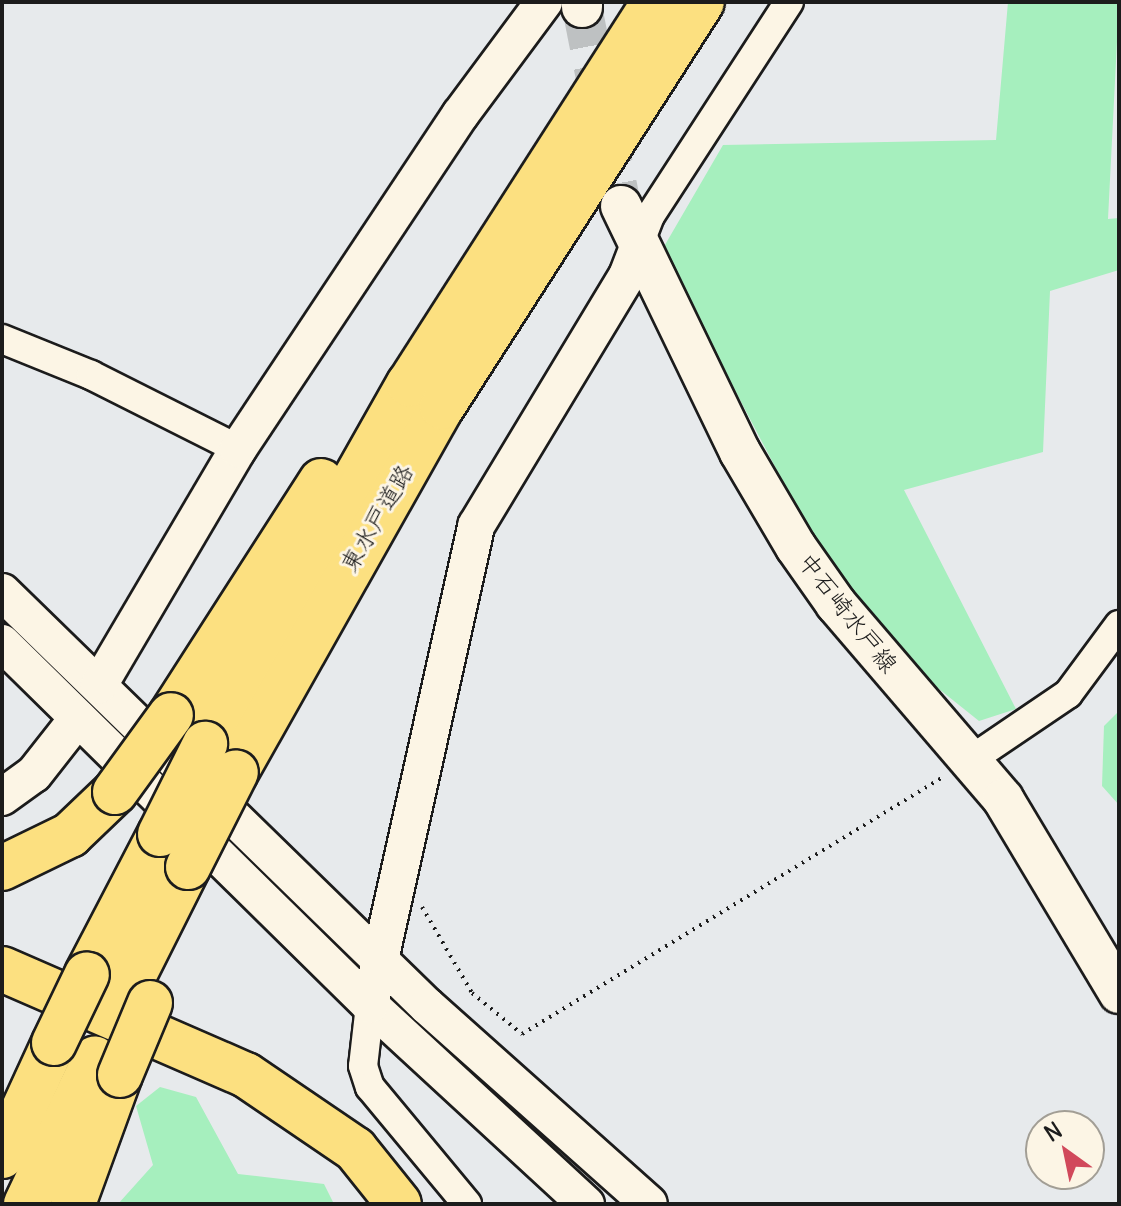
<!DOCTYPE html>
<meta charset="utf-8">
<style>
body{margin:0}
#map{position:relative;width:1121px;height:1206px;overflow:hidden;background:#e7eaec;font-family:Delius,"Klee One",sans-serif}
div>[style]{position:absolute}
[style*='--x']{left:calc(var(--x)*1px);top:calc(var(--y)*1px);width:calc(var(--w)*1px);rotate:calc(var(--a)*1deg)}
.green>*{inset:0;background:#a6efbe}
.secondary-tunnel>*{height:40px;margin-top:-20px;transform-origin:0;background:repeating-linear-gradient(90deg,#bec1c2 0 40px,transparent 0 60px)}
.path>*{height:4px;margin-top:-2px;transform-origin:0;background:repeating-linear-gradient(90deg,#1c1c1c 0 2px,transparent 0 8px)}
.roads{filter:drop-shadow(2px 0 #1c1c1c) drop-shadow(-2px 0 #1c1c1c) drop-shadow(0 2px #1c1c1c) drop-shadow(0 -2px #1c1c1c)}
.minor>*{height:28px;margin:-14px;padding:0 14px;transform-origin:14px;border-radius:14px;background:#fcf5e5}
.tertiary>*{height:36px;margin:-18px;padding:0 18px;transform-origin:18px;border-radius:18px;background:#fcf5e5}
.secondary>*{height:40px;margin:-20px;padding:0 20px;transform-origin:20px;border-radius:20px;background:#fcf5e5}
.motorway>*{height:44px;margin:-22px;padding:0 22px;transform-origin:22px;border-radius:22px;background:#fce080}
.bridges{filter:drop-shadow(2px 0 #1c1c1c) drop-shadow(-2px 0 #1c1c1c) drop-shadow(0 2px #1c1c1c) drop-shadow(0 -2px #1c1c1c)}
.motorway-bridge>*{height:44px;margin:-22px;padding:0 22px;transform-origin:22px;border-radius:22px;background:#fce080}
span{translate:-50% -50%;white-space:nowrap;text-align:center;line-height:1.15;-webkit-text-stroke:6px #fcf5e5;paint-order:stroke}
.street-label{font-size:24px;color:#1c1c1c}
.frame{position:absolute;inset:0;border:4px solid #1c1c1c;pointer-events:none}
.north{position:absolute;left:1025px;top:1110px;width:80px;height:80px;box-sizing:border-box;background:#fcf5e5;border:2px solid #a29e95;border-radius:50%;rotate:327deg;font-size:22px;font-weight:700;line-height:32px;text-align:center;color:#1c1c1c}
.north::after{content:'';display:block;margin:auto;width:28px;height:36px;background:#d1495b;clip-path:polygon(50% 0,100% 100%,50% 72%,0 100%)}
</style>
<div id="map">
<div class="green">
<i style="clip-path:polygon(1008px 2px,1119px 2px,1108px 219px,1119px 218px,1119px 270px,1050px 291px,1043px 452px,904px 490px,1016px 709px,979px 721px,904px 661px,821px 555px,662px 250px,723px 145px,996px 140px)"></i>
<i style="clip-path:polygon(1119px 711px,1119px 805px,1102px 786px,1104px 726px)"></i>
<i style="clip-path:polygon(160px 1087px,196px 1097px,238px 1174px,324px 1184px,334px 1204px,118px 1204px,153px 1165px,136px 1106px)"></i>
</div>
<div class="secondary-tunnel">
<i style="--x:582;--y:7;--w:203;--a:78.9"></i>
</div>
<div class="path">
<i style="--x:422;--y:907;--w:99;--a:59.8"></i>
<i style="--x:472;--y:993;--w:65;--a:39.4"></i>
<i style="--x:522;--y:1034;--w:495;--a:-31.4"></i>
</div>
<div class="roads">
<div class="minor">
<i style="--x:638;--y:247;--w:33;--a:-69"></i>
<i style="--x:650;--y:216;--w:255;--a:-57"></i>
<i style="--x:2;--y:339;--w:96;--a:22"></i>
<i style="--x:91;--y:375;--w:165;--a:26.7"></i>
<i style="--x:972;--y:759;--w:116;--a:-34.1"></i>
<i style="--x:1068;--y:694;--w:86;--a:-53.5"></i>
<i style="--x:370;--y:1005;--w:61;--a:96.5"></i>
<i style="--x:363;--y:1066;--w:22;--a:72"></i>
<i style="--x:370;--y:1087;--w:152;--a:50.3"></i>
</div>
<div class="tertiary">
<i style="--x:2;--y:592;--w:593;--a:44.25"></i>
<i style="--x:427;--y:1006;--w:297;--a:41.7"></i>
<i style="--x:2;--y:643;--w:516;--a:44.53"></i>
<i style="--x:370;--y:1005;--w:294;--a:42.7"></i>
<i style="--x:99;--y:685;--w:274;--a:-59.5"></i>
<i style="--x:238;--y:449;--w:401;--a:-56.4"></i>
<i style="--x:460;--y:115;--w:141;--a:-53.4"></i>
<i style="--x:2;--y:797;--w:39;--a:-36"></i>
<i style="--x:34;--y:774;--w:71;--a:-51.8"></i>
<i style="--x:370;--y:1005;--w:491;--a:-77.5"></i>
<i style="--x:476;--y:526;--w:292;--a:-58.9"></i>
<i style="--x:627;--y:276;--w:31;--a:-69"></i>
</div>
<div class="secondary">
<i style="--x:582;--y:7;--w:5;--a:-90"></i>
<i style="--x:621;--y:206;--w:273;--a:64.2"></i>
<i style="--x:740;--y:452;--w:110;--a:59.5"></i>
<i style="--x:796;--y:547;--w:70;--a:54.9"></i>
<i style="--x:836;--y:604;--w:257;--a:49.4"></i>
<i style="--x:1003;--y:799;--w:226;--a:59.1"></i>
</div>
<div class="motorway">
<i style="--x:171;--y:715;--w:278;--a:-57.3"></i>
<i style="--x:205;--y:744;--w:414;--a:-60.5"></i>
<i style="--x:409;--y:384;--w:454;--a:-57.3"></i>
<i style="--x:236;--y:772;--w:419;--a:-60.6"></i>
<i style="--x:442;--y:407;--w:481;--a:-57.3"></i>
<i style="--x:2;--y:868;--w:76;--a:-25.9"></i>
<i style="--x:70;--y:835;--w:62;--a:-43.7"></i>
<i style="--x:2;--y:969;--w:266;--a:23.5"></i>
<i style="--x:246;--y:1075;--w:132;--a:34.2"></i>
<i style="--x:355;--y:1149;--w:70;--a:51.3"></i>
<i style="--x:87;--y:974;--w:158;--a:-62.5"></i>
<i style="--x:126;--y:991;--w:139;--a:-63.4"></i>
<i style="--x:2;--y:1156;--w:124;--a:-65.3"></i>
<i style="--x:26;--y:1204;--w:161;--a:-64.6"></i>
<i style="--x:73;--y:1204;--w:137;--a:-70"></i>
</div>
</div>
<div class="bridges">
<div class="motorway-bridge">
<i style="--x:115;--y:792;--w:95;--a:-54"></i>
<i style="--x:160;--y:834;--w:101;--a:-63.4"></i>
<i style="--x:188;--y:867;--w:106;--a:-63.2"></i>
<i style="--x:54;--y:1043;--w:76;--a:-64.4"></i>
<i style="--x:120;--y:1075;--w:78;--a:-67.4"></i>
</div>
</div>
<div class="street-label">
<span style="left:377px;top:518px;rotate:-60deg">東水戸道路</span>
<span style="left:848px;top:613px;rotate:52deg">中石崎水戸線</span>
</div>
<div class="frame"></div>
<div class="north">N</div>
</div>
